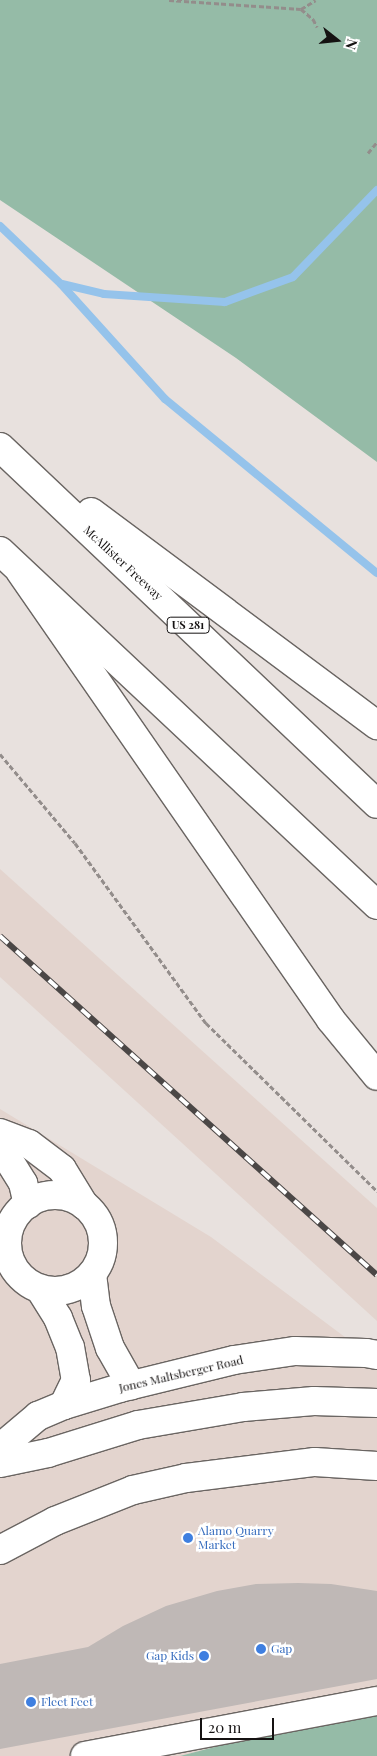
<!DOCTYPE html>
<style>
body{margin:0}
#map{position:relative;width:377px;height:1756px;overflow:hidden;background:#e8e1de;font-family:"Playfair Display",serif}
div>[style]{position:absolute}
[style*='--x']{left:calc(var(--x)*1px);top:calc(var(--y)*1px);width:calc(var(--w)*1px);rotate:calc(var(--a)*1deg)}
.built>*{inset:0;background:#e3d4ce}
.green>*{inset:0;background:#95bba7}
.stream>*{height:8px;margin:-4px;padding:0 4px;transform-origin:4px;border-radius:4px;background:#95c3eb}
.building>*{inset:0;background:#bfb8b6}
.path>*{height:3px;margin-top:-1.5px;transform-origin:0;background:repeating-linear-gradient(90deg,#938d8b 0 5px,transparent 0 7.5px)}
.roads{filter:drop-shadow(1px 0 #6a6562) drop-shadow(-1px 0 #6a6562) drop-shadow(0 1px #6a6562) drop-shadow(0 -1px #6a6562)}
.minor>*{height:28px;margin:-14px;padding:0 14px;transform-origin:14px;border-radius:14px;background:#fff}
.minor>.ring{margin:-14px;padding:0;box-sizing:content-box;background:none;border:28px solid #fff;border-radius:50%}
.major>*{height:28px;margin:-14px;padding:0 14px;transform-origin:14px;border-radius:14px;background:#fff}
.highway>*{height:28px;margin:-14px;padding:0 14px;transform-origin:14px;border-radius:14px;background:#fff}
.rail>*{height:5.5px;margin-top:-2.75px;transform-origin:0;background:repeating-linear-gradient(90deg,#fff 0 11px,#4b4746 0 22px);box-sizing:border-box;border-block:1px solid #4b4746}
.dots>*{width:14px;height:14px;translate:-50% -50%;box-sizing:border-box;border:2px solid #fff;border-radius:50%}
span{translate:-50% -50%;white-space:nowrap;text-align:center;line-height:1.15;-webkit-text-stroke:5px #fff;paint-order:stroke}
.shield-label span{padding:1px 4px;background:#fff;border:1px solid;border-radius:4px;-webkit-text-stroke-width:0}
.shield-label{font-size:11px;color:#151212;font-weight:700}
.street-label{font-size:12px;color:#151212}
.shop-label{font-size:12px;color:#366cbe}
.left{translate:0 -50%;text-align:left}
.right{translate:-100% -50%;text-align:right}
.north{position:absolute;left:312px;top:15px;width:50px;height:50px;-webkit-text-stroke:4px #fff;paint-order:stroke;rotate:106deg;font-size:14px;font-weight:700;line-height:20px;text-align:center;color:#151212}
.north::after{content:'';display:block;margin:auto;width:18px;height:22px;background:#151212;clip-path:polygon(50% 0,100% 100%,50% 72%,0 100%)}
.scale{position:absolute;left:200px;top:1718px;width:74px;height:22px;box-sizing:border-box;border:2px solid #151212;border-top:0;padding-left:6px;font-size:15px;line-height:18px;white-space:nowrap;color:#151212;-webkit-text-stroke:4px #fff;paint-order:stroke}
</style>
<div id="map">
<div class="built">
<i style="clip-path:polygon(0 869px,377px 1208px,377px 1321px,0 977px)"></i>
<i style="clip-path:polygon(0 1109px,211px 1237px,377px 1361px,377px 1716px,273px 1732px,180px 1756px,0 1756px)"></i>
</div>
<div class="green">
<i style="clip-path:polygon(0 0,377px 0,377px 462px,236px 358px,0 200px)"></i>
<i style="clip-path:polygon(377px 1716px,377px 1756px,180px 1756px,272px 1732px)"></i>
</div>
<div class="stream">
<i style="--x:0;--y:226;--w:84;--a:43.6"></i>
<i style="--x:61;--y:284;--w:155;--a:47.9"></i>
<i style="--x:165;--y:399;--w:274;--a:39.4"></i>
<i style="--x:62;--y:284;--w:43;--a:13.4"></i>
<i style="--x:104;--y:294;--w:121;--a:3.8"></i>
<i style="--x:225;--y:302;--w:72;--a:-20.2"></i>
<i style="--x:293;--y:277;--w:121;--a:-46"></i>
</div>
<div class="building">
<i style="clip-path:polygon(298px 1583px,331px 1584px,377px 1591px,377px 1679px,0 1749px,0 1664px,88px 1647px,123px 1626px,166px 1606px,217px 1591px,256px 1584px)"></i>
</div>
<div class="path">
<i style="--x:169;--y:0;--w:132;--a:3.9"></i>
<i style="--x:301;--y:9;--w:17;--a:-31"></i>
<i style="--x:301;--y:9;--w:16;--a:40"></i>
<i style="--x:313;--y:19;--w:9;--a:63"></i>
<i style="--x:368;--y:153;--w:14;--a:-51"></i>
<i style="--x:0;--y:754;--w:116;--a:49.9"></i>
<i style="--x:75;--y:843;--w:223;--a:54"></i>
<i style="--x:206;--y:1023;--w:240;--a:44.5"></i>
</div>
<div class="roads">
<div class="minor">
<i style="--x:0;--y:1133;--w:31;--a:21"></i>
<i style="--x:29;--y:1144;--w:41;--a:37.1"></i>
<i style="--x:62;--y:1169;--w:42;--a:58.6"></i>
<i style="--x:0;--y:1146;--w:44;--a:58.1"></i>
<i style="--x:23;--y:1183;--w:22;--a:77"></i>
<i class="ring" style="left:7px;top:1195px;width:68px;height:68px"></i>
<i style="--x:92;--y:1274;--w:32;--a:83"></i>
<i style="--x:96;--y:1306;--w:44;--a:71.6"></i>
<i style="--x:110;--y:1348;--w:43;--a:60.4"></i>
<i style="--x:40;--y:1289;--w:34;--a:58"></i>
<i style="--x:58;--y:1318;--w:31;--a:68"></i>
<i style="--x:70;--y:1347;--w:34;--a:80"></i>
<i style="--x:76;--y:1380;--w:28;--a:116"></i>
<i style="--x:0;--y:1550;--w:62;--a:-27.8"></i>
<i style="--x:55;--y:1521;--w:84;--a:-21.7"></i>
<i style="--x:133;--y:1490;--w:54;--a:-12.8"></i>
<i style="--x:186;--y:1478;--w:130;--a:-7.1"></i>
<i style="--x:315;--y:1462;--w:62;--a:3.7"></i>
<i style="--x:85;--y:1756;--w:297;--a:-10.7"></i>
</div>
<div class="major">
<i style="--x:0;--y:1448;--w:50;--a:-40.1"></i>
<i style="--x:38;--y:1416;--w:28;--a:-23"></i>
<i style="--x:64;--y:1405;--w:59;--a:-16.9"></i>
<i style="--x:120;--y:1388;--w:117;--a:-13.8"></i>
<i style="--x:234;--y:1360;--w:62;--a:-8.4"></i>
<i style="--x:295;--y:1351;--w:71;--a:1.6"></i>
<i style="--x:366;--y:1353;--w:11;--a:10"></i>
<i style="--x:0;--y:1463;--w:49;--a:-11.8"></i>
<i style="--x:48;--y:1453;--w:94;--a:-17.3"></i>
<i style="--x:138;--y:1425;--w:107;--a:-9.7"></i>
<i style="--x:243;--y:1407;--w:71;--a:-4.8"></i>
<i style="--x:314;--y:1401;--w:63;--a:1.8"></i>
</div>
<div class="highway">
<i style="--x:0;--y:447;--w:519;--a:43.44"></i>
<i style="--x:91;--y:512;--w:357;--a:36.7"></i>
<i style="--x:0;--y:551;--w:517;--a:43.2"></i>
<i style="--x:20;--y:571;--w:546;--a:55.29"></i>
<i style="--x:331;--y:1020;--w:72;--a:50.6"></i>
</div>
</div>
<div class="rail">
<i style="--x:0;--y:936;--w:507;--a:41.96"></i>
</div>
<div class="dots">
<i style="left:188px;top:1538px;background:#3f7fe0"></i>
<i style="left:261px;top:1649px;background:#3f7fe0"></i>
<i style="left:204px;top:1656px;background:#3f7fe0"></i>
<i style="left:31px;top:1702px;background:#3f7fe0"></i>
</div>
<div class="shield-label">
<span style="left:188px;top:625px">US 281</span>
</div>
<div class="street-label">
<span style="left:123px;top:563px;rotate:43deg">McAllister Freeway</span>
<span style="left:181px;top:1374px;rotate:-13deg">Jones Maltsberger Road</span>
</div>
<div class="shop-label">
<span class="left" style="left:198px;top:1538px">Alamo Quarry<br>Market</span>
<span class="left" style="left:271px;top:1649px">Gap</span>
<span class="right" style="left:194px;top:1656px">Gap Kids</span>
<span class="left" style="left:41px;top:1702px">Fleet Feet</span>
</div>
<div class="north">N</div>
<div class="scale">20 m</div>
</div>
